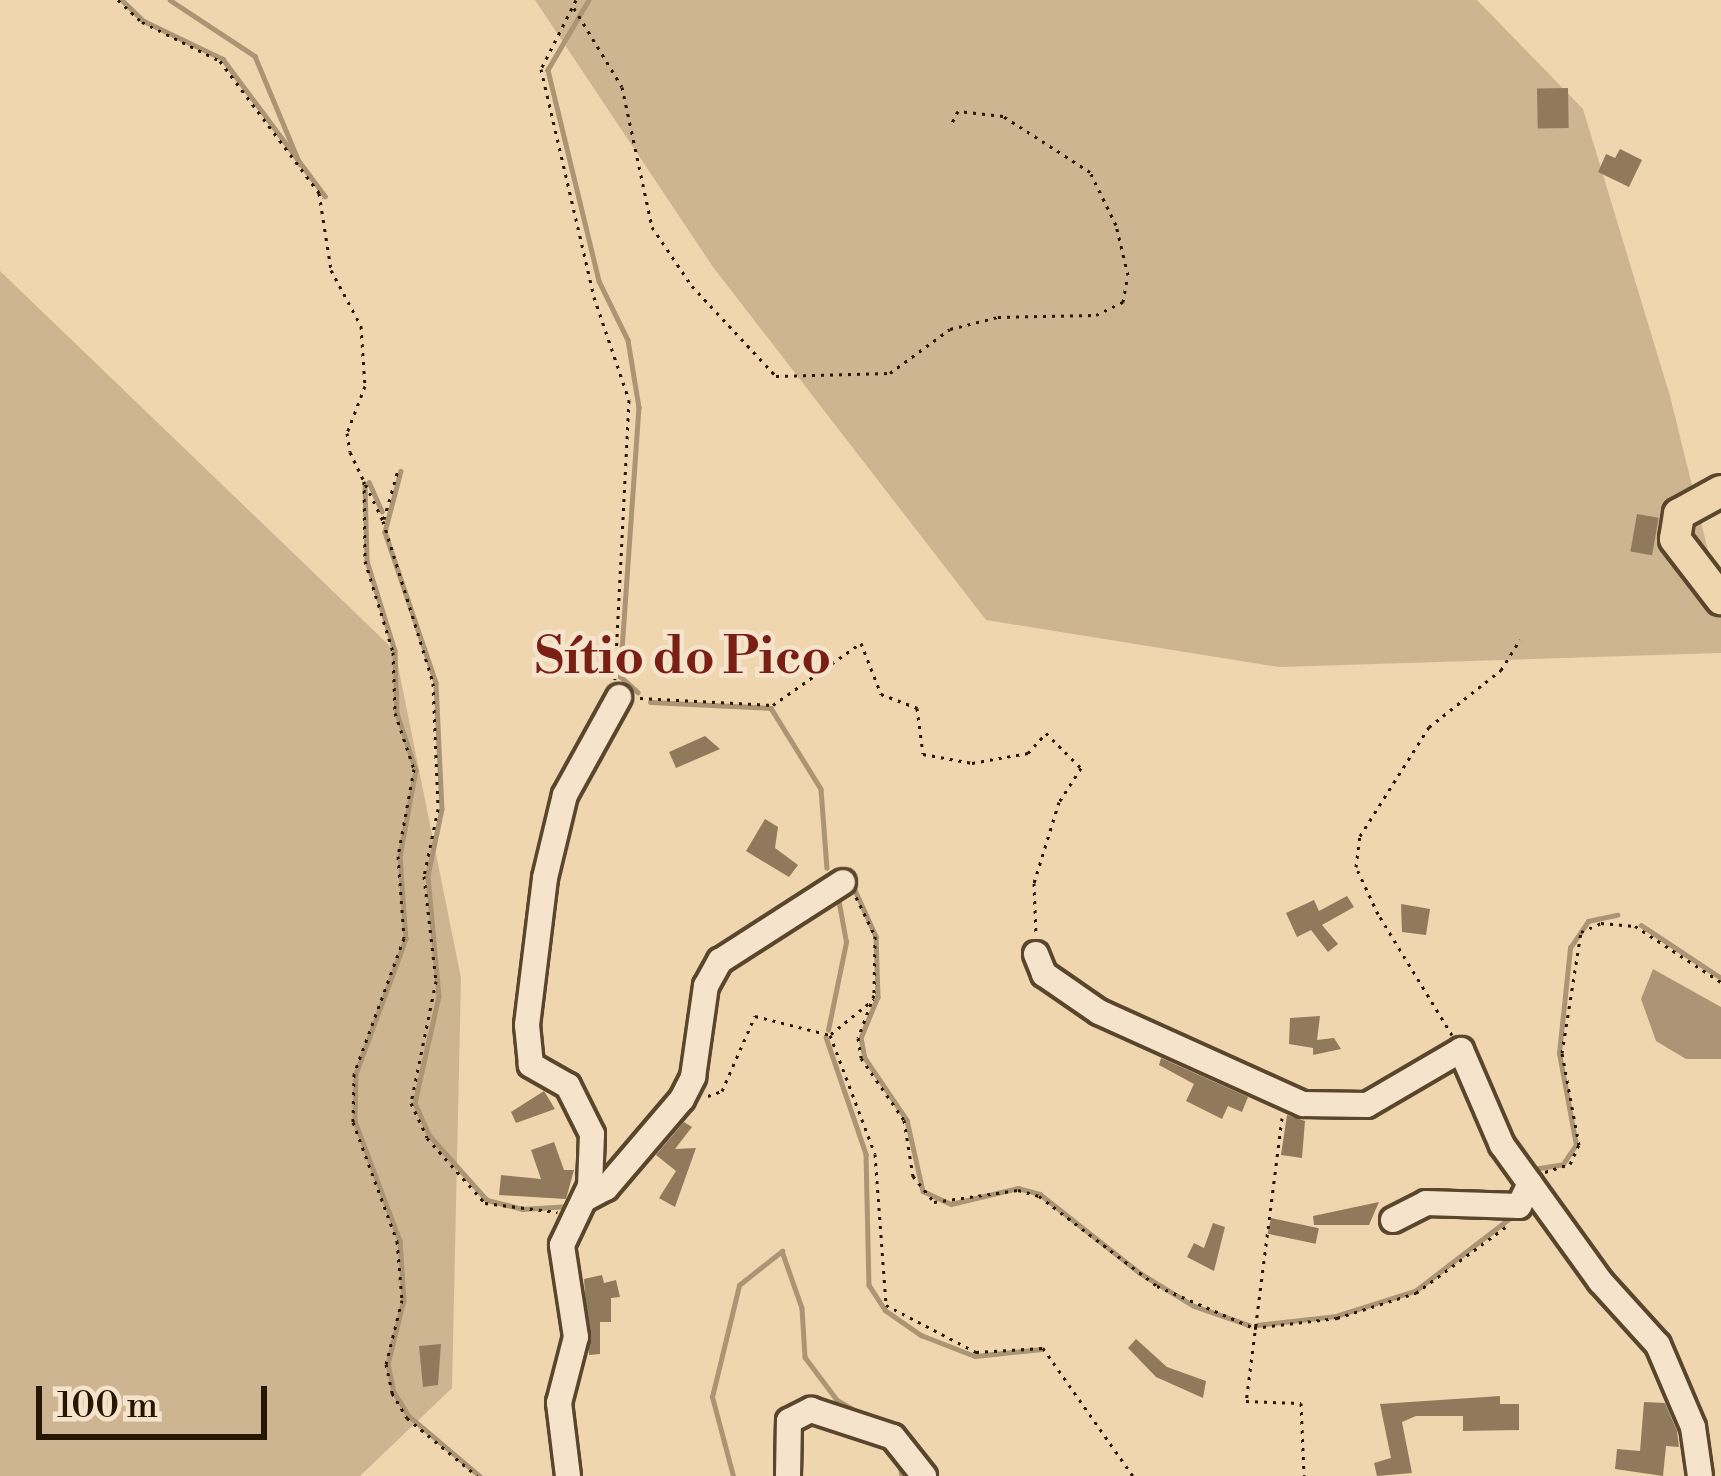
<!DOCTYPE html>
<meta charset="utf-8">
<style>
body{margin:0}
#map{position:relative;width:1721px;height:1476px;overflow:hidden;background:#f0d6af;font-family:"Libre Bodoni",serif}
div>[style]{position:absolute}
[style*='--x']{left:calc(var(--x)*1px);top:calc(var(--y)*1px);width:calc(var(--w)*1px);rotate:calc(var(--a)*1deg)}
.green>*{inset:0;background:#ceb591}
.water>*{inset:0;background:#ac9574}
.stream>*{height:4.5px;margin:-2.25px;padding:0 2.25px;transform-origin:2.25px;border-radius:2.25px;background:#ac9574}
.building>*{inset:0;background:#907a5b;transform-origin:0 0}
.path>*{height:3px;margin-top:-1.5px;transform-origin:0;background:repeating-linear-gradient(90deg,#271601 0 3px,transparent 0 9px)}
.roads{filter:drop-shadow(3px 0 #59462c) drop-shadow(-3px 0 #59462c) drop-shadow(0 3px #59462c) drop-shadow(0 -3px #59462c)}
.minor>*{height:24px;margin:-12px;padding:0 12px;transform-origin:12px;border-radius:12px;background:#f5e4cb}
.major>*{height:30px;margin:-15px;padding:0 15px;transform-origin:15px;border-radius:15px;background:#f0d6af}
span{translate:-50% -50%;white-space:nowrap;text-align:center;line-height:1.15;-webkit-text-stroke:9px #f5e4cb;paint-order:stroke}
.neighbourhood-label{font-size:51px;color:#7a1f14;font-weight:700}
.scale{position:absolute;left:36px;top:1386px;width:231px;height:54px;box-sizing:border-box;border:6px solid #271601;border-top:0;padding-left:15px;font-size:36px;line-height:42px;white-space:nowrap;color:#271601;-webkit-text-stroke:9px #f5e4cb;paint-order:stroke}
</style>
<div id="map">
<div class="green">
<i style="clip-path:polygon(535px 0,1477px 0,1583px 109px,1670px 396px,1721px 603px,1721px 653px,1279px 667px,986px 620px,713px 267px)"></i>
<i style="clip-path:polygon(0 271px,395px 651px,461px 978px,452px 1388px,360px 1476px,0 1476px)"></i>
</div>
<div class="water">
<i style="clip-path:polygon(1653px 969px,1721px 1007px,1721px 1059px,1686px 1059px,1656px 1041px,1641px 999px)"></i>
</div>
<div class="stream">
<i style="--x:122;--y:0;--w:30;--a:44"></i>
<i style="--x:144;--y:21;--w:88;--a:25.7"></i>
<i style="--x:223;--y:59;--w:171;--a:53.3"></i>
<i style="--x:170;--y:0;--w:102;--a:33.4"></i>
<i style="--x:255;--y:56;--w:117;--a:67.4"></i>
<i style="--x:589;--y:0;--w:81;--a:120.4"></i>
<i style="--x:548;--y:70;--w:217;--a:76.4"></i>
<i style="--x:599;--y:281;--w:66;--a:63.8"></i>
<i style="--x:628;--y:340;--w:68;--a:80.7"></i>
<i style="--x:639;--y:407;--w:270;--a:94"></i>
<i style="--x:620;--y:676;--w:24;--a:42"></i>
<i style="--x:401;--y:471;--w:63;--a:104.7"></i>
<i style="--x:385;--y:532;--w:159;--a:71.3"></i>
<i style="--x:436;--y:683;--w:126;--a:87.3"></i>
<i style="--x:442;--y:809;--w:68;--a:101.8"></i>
<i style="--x:428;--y:876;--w:121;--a:84.8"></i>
<i style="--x:439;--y:996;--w:110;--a:102.6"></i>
<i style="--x:415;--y:1103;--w:36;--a:66"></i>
<i style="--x:430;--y:1136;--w:86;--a:48.3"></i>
<i style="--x:487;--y:1200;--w:36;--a:14"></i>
<i style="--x:522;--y:1209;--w:47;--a:-3.7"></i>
<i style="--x:369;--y:482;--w:32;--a:66"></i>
<i style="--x:365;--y:484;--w:77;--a:88.5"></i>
<i style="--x:367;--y:561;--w:94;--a:72.7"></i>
<i style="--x:395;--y:651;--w:62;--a:88.2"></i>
<i style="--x:397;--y:713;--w:60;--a:71.6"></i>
<i style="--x:416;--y:770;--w:87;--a:100.5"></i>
<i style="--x:400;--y:856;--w:83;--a:85.9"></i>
<i style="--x:406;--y:939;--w:144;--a:110.3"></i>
<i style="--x:356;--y:1074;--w:47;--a:91.2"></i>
<i style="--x:355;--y:1121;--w:128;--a:69.4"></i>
<i style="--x:400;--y:1241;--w:59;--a:86.1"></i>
<i style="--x:404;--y:1300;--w:66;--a:104"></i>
<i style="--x:388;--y:1364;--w:29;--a:78"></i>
<i style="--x:394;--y:1392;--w:28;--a:58"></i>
<i style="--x:409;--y:1416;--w:93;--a:40.2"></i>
<i style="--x:650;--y:702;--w:121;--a:2.8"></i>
<i style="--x:771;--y:708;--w:95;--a:58.3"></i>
<i style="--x:821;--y:789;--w:79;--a:85.7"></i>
<i style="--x:855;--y:890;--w:51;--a:65.5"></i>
<i style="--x:876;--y:936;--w:61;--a:88.1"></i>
<i style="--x:878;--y:997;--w:44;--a:112.5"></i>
<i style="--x:861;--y:1038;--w:20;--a:79"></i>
<i style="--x:865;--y:1058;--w:75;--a:55.9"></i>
<i style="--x:907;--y:1120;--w:73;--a:77.3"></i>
<i style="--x:923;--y:1191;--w:31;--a:25"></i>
<i style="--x:951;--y:1204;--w:69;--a:-13.4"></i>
<i style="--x:1018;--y:1188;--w:23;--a:15"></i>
<i style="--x:1040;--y:1194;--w:127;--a:38.3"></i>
<i style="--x:1140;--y:1273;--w:63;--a:31.4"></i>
<i style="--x:1194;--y:1306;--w:58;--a:19.1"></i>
<i style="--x:1641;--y:925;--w:96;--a:33.5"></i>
<i style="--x:828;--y:1030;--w:90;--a:-78.4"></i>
<i style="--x:846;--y:942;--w:50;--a:-100.4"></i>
<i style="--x:826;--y:1037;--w:124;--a:71.1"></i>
<i style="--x:866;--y:1154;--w:131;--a:88.7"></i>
<i style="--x:869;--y:1285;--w:30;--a:57"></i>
<i style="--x:885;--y:1310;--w:44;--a:34.8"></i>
<i style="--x:921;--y:1335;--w:58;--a:21.3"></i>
<i style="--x:975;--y:1356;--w:67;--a:-6"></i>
<i style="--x:1533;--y:1169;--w:30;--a:-9"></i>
<i style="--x:1563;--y:1164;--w:23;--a:-56"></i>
<i style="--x:1576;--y:1145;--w:94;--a:-100.5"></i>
<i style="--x:1559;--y:1053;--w:106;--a:-84"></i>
<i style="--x:1570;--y:948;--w:32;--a:-56"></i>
<i style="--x:1588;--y:921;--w:30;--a:-12"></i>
<i style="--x:1257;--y:1325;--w:80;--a:-6.5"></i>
<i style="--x:1336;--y:1316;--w:83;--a:-17.6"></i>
<i style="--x:1415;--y:1291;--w:125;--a:-37.5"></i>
<i style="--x:900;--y:1464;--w:12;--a:81"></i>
<i style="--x:733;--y:1476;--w:82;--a:-104.9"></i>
<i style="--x:712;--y:1397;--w:115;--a:-76.4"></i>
<i style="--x:739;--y:1285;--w:55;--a:-38.3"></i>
<i style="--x:782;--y:1251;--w:60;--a:70.7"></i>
<i style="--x:802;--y:1308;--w:49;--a:86.5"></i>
<i style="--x:805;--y:1357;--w:54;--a:53.3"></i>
<i style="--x:837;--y:1400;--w:30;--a:30"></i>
</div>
<div class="building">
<i style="left:1568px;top:88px;width:40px;height:31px;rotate:89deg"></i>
<i style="clip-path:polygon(1620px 149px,1642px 160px,1629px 187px,1598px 172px,1606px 154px,1615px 158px)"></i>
<i style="left:1637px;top:514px;width:22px;height:38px;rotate:10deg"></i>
<i style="clip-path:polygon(705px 736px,720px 749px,676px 768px,669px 752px)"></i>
<i style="clip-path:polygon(765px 819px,778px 827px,775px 848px,798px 865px,789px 877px,746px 851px)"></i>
<i style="clip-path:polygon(1347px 896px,1354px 907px,1322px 925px,1338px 944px,1328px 952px,1311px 930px,1297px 937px,1286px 913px,1314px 900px,1319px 911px)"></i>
<i style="clip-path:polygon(1401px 904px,1430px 909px,1426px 935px,1402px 932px)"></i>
<i style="clip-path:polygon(1320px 1016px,1317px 1040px,1334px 1038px,1341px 1049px,1313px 1055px,1313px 1048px,1289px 1044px,1290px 1018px)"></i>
<i style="clip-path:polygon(1161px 1058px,1248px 1097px,1242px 1112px,1228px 1106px,1222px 1119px,1186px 1101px,1194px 1084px,1159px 1065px)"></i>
<i style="clip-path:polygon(544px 1091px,555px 1109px,516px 1123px,511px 1112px)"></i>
<i style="clip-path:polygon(1287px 1115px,1305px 1121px,1302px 1158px,1281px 1155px)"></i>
<i style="clip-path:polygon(684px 1122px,692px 1127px,675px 1149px,696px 1148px,675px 1207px,659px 1198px,676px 1171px,656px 1155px)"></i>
<i style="clip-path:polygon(554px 1142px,564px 1170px,574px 1170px,566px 1199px,499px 1195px,501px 1175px,541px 1179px,531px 1150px)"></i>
<i style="clip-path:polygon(1379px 1202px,1369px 1225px,1314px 1225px,1313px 1216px)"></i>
<i style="left:1271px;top:1218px;width:49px;height:16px;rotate:12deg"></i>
<i style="clip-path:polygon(1213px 1223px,1225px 1227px,1214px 1271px,1187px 1257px,1194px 1243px,1204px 1248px)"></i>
<i style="clip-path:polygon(602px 1275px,604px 1283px,616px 1280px,620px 1297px,611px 1298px,611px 1322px,600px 1322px,600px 1354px,589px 1355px,584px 1279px)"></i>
<i style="clip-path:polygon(1136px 1339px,1167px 1367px,1206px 1381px,1203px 1398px,1156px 1377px,1128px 1348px)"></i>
<i style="clip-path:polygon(441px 1344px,438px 1385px,423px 1387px,419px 1346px)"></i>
<i style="clip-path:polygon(1500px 1396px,1500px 1404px,1519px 1404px,1519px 1430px,1463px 1431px,1463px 1416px,1416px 1416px,1402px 1422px,1412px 1473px,1377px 1476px,1374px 1463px,1391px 1458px,1380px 1404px)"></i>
<i style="clip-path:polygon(1644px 1402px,1665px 1403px,1677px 1431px,1679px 1447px,1666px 1446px,1663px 1476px,1615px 1469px,1617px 1449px,1640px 1451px)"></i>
</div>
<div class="path">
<i style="--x:118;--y:0;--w:33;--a:43"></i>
<i style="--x:142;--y:22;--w:87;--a:26.6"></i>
<i style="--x:220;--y:61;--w:171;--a:53.1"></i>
<i style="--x:576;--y:0;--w:77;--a:116.9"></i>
<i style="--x:541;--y:69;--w:234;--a:76.9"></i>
<i style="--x:594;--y:297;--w:109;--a:71.2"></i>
<i style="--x:629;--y:400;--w:280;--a:92.9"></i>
<i style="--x:574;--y:8;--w:92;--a:58.7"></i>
<i style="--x:622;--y:87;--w:143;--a:77.9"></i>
<i style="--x:652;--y:227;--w:71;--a:55.9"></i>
<i style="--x:692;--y:286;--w:123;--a:47"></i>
<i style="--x:776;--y:376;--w:114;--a:-1.5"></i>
<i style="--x:890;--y:373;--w:74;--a:-36.3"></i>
<i style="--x:950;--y:329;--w:49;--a:-14"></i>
<i style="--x:998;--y:317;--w:98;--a:-1.2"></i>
<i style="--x:1096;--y:315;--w:30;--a:-26"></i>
<i style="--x:1123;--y:302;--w:27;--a:-80"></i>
<i style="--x:1128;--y:275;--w:51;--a:-103.5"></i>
<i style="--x:1116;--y:225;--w:59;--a:-116.1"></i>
<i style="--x:1090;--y:172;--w:103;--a:-147.2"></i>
<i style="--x:1003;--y:116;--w:45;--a:-173.7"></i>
<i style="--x:958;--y:111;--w:13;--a:117"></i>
<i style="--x:319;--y:193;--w:78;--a:81.1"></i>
<i style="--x:331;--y:270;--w:64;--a:61.8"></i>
<i style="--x:361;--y:326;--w:60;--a:86.2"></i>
<i style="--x:365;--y:386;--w:50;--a:111"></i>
<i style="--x:347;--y:433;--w:19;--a:81"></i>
<i style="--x:350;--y:452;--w:76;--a:64.4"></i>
<i style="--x:383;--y:521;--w:170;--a:72.8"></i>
<i style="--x:433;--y:683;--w:126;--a:87.7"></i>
<i style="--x:438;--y:809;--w:68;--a:101.8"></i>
<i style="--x:424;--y:876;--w:106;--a:83.5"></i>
<i style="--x:436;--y:981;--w:125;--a:101.6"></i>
<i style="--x:411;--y:1103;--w:38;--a:65"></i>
<i style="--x:427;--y:1138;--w:87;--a:48.3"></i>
<i style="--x:485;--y:1203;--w:73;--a:7.1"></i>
<i style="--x:364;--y:481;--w:80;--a:89.3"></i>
<i style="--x:365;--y:561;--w:95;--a:72.9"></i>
<i style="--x:393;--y:652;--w:61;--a:88.1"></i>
<i style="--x:395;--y:713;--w:59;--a:71.3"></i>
<i style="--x:414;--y:769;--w:88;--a:100.4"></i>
<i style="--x:398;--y:856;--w:82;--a:85.8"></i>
<i style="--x:404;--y:938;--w:145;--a:110.2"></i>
<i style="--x:354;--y:1074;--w:48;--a:91.2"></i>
<i style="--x:353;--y:1122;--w:127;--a:69.7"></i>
<i style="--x:397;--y:1241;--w:59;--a:85.2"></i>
<i style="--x:402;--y:1300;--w:66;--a:104"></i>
<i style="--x:386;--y:1364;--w:30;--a:78"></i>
<i style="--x:392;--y:1393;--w:29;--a:59"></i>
<i style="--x:407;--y:1418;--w:91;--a:39.6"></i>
<i style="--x:384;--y:519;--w:51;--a:-74.1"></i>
<i style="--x:640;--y:698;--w:133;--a:3"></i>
<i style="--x:773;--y:705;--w:108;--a:-35.2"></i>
<i style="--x:861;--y:643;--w:55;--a:68.6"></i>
<i style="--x:881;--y:694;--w:39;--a:21"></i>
<i style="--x:917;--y:708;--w:46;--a:82.6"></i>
<i style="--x:923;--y:754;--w:50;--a:10.4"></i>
<i style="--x:972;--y:763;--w:57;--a:-10.1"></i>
<i style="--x:1028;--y:753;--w:27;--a:-48"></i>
<i style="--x:1046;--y:733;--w:49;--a:45"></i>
<i style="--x:1081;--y:768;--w:40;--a:122.9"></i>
<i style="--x:1059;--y:802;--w:85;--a:107.2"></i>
<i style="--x:1034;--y:883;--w:52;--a:87.8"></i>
<i style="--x:856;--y:897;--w:43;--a:64"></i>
<i style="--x:875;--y:936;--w:59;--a:91"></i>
<i style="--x:874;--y:995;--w:46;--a:110.4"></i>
<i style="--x:858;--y:1038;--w:20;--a:81"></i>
<i style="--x:861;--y:1058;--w:75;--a:55.3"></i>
<i style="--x:904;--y:1120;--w:57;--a:80.9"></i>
<i style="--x:913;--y:1176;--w:33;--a:51"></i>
<i style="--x:934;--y:1202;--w:85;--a:-8.1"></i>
<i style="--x:1018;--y:1190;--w:22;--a:16"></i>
<i style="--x:1039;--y:1196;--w:148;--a:37.3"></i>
<i style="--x:1157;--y:1286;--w:106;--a:23.4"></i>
<i style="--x:1254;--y:1328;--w:84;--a:-6.9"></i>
<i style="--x:1337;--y:1318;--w:83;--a:-17.6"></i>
<i style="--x:1416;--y:1293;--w:113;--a:-36.4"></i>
<i style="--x:831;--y:1034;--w:55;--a:-39.1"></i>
<i style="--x:1452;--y:1035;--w:142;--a:-121.4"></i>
<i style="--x:1378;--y:914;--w:52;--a:-115.1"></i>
<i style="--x:1356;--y:867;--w:31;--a:-83"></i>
<i style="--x:1360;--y:836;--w:129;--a:-57.7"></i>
<i style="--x:1429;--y:727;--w:92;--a:-38.4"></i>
<i style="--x:1501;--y:670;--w:36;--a:-58"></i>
<i style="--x:708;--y:1096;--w:15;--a:-20"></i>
<i style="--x:722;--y:1091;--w:82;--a:-66.3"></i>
<i style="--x:755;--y:1016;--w:77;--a:14.2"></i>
<i style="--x:830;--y:1035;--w:127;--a:69.3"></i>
<i style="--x:875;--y:1154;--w:151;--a:85.8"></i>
<i style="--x:886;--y:1305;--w:102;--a:27.6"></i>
<i style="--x:976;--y:1352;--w:67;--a:-3.4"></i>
<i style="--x:1043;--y:1348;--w:156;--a:54.9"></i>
<i style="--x:1282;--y:1118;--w:285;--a:97.2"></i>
<i style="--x:1246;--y:1401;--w:55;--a:2.1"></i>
<i style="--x:1301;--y:1403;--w:73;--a:87.6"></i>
<i style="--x:1545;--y:1172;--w:26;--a:-18"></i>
<i style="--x:1570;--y:1164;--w:21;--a:-65"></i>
<i style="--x:1579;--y:1145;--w:94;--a:-100.5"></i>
<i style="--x:1562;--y:1053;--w:122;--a:-81.1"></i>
<i style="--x:1581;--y:932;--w:22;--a:-24"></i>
<i style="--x:1601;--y:923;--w:34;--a:5"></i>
<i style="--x:1635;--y:926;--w:103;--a:33.1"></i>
</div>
<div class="roads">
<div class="minor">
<i style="--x:1036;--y:954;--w:22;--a:68"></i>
<i style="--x:1044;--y:974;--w:67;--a:34.6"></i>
<i style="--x:1099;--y:1012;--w:224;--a:24.3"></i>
<i style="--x:1303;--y:1104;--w:64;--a:0.9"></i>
<i style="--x:1367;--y:1105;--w:109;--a:-30.3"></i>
<i style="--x:1461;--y:1050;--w:103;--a:66.7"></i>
<i style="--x:1502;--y:1145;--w:168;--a:54.2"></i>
<i style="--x:1600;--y:1281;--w:86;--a:47.8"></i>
<i style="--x:1658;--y:1345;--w:89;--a:66.9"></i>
<i style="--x:1693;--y:1427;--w:49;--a:81.9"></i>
<i style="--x:585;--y:1199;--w:24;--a:-28"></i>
<i style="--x:606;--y:1188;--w:117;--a:-49.5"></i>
<i style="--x:682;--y:1099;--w:25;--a:-63"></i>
<i style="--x:693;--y:1077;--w:92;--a:-81.9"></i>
<i style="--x:706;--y:986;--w:29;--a:-61"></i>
<i style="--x:720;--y:961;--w:146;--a:-32.7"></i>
<i style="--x:1393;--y:1220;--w:37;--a:-27"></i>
<i style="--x:1426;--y:1203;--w:93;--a:1.8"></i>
<i style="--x:1519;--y:1206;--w:25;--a:-64"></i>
<i style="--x:568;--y:1476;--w:74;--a:-97"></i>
<i style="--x:559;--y:1403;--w:68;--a:-75.6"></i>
<i style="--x:576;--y:1337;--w:93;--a:-98.7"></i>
<i style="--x:562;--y:1245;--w:65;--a:-64.6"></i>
<i style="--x:590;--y:1186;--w:52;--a:-87.8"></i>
<i style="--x:592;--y:1134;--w:54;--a:-116.6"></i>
<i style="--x:568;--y:1086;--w:43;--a:-150.4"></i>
<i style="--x:531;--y:1065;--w:40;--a:-95.7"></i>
<i style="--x:527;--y:1025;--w:148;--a:-83"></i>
<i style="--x:545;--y:878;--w:85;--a:-76.5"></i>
<i style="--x:565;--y:795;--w:112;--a:-61.1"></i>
<i style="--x:788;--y:1476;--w:55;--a:-89"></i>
<i style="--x:789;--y:1421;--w:25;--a:-27"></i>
<i style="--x:811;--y:1410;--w:86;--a:18.2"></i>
<i style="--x:893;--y:1437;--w:50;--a:51.5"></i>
</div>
<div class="major">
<i style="--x:1721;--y:491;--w:48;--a:151.3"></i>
<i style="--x:1679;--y:514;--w:25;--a:99"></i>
<i style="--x:1675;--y:539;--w:76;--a:52.5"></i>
</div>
</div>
<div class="neighbourhood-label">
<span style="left:683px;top:658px">Sítio do Pico</span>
</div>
<div class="scale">100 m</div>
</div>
